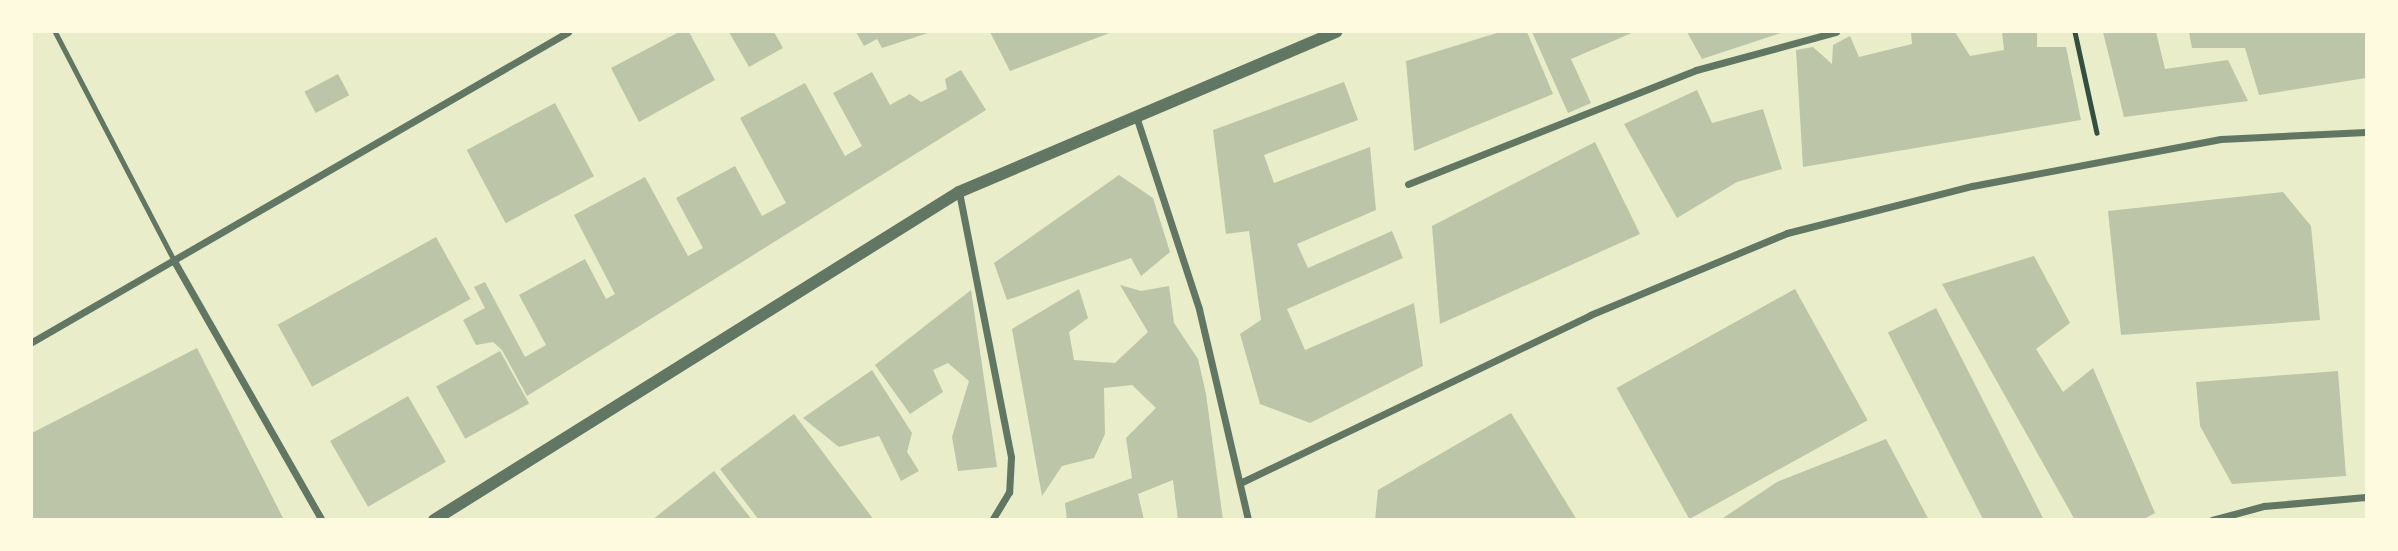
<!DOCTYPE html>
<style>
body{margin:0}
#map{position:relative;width:2398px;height:551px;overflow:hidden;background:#e9edc9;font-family:"Asap Condensed",sans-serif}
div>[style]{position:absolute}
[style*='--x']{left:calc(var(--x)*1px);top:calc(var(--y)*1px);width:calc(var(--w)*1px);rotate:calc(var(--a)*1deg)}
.building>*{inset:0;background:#bcc5a7;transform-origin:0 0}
.path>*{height:4.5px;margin:-2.25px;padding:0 2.25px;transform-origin:2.25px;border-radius:2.25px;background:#344e41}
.service>*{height:5px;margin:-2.5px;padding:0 2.5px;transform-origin:2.5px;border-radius:2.5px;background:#617663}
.minor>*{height:7px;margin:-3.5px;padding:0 3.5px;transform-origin:3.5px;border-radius:3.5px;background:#617663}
.tertiary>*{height:12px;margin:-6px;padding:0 6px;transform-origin:6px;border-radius:6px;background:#617663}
span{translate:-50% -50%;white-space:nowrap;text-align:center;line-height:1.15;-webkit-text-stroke:6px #fefae0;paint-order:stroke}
.frame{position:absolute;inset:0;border:33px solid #fefae0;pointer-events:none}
</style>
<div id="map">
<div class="building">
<i style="clip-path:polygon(679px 32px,689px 32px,715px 80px,639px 122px,611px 68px)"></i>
<i style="clip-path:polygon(729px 32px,774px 32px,783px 48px,749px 67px)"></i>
<i style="clip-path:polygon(856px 32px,931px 32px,882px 48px,877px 39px,864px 46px)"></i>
<i style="clip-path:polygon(990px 32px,1112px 32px,1010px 71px)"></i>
<i style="clip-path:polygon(1500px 32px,1527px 32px,1553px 94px,1414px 151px,1406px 61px)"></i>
<i style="clip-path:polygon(1532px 32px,1634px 32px,1571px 59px,1591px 103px,1568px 113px)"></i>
<i style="clip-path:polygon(1687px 32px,1784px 32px,1702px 59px)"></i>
<i style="clip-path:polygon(1911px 32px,1955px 32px,1970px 56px,2004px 50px,2002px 32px,2037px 32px,2037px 47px,2066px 47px,2081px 120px,1803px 167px,1796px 50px,1813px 47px,1832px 64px,1833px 45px,1850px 36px,1859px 57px,1912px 44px)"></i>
<i style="clip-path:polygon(2103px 32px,2156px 32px,2165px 69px,2228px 60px,2248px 101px,2124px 117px)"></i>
<i style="clip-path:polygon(2189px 32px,2366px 32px,2366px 78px,2259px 95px,2245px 48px,2192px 48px)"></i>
<i style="clip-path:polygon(961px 70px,986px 110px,527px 396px,502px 350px,493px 342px,476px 345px,463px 320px,485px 308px,474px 287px,485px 282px,525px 357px,546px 345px,519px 295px,585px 259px,606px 299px,615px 294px,574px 215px,645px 177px,688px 256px,703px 248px,676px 198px,735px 166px,762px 216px,786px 203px,740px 118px,805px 83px,845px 156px,862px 146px,833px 93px,872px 72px,890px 105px,910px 94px,921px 102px,947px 89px,945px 79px)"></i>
<i style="left:338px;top:74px;width:24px;height:38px;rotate:62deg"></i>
<i style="clip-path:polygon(1344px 82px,1358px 120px,1264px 155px,1274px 183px,1370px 147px,1376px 210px,1297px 244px,1308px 268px,1392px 231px,1403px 258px,1287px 309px,1305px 350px,1414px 303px,1423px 366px,1310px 423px,1260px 404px,1240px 334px,1261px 320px,1249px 231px,1226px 234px,1213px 130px)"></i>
<i style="clip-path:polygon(1697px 90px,1712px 123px,1763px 109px,1782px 169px,1737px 182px,1677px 218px,1624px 124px)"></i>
<i style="left:555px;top:103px;width:83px;height:100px;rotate:62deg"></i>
<i style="clip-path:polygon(1595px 142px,1640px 234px,1440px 324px,1432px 226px)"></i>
<i style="clip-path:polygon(1119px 175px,1153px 198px,1170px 252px,1141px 276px,1131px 258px,1007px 300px,994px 263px)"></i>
<i style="clip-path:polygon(2283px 192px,2311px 226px,2320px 320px,2121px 335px,2108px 211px)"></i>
<i style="left:436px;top:237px;width:71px;height:181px;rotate:61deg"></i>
<i style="clip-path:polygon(2034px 256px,2070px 323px,2036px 349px,2063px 392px,2093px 368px,2155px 513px,2142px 520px,2075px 520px,1942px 284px)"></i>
<i style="clip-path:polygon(1120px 285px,1141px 291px,1169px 286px,1174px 323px,1198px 359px,1206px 394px,1223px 520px,1178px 520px,1173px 480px,1138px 494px,1144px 520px,1067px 520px,1065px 503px,1132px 478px,1126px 438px,1156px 408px,1132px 385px,1104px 388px,1105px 434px,1094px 458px,1062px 466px,1042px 496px,1012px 329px,1079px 289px,1088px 318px,1069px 332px,1074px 360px,1115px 363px,1148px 332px)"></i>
<i style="left:1795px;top:289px;width:150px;height:204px;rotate:61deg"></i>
<i style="clip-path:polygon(971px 290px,997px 467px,958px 471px,952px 437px,969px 381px,948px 363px,933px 370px,943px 392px,910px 414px,875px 365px)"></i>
<i style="left:1936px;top:308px;width:237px;height:54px;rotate:63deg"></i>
<i style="clip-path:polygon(197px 348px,284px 520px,32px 520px,32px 433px)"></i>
<i style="left:500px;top:351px;width:60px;height:73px;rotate:61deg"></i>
<i style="clip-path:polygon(872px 370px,912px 433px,907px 452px,919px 471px,901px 481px,879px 436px,839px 447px,803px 418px)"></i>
<i style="clip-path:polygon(2338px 371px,2346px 476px,2232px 484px,2200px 426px,2196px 382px)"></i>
<i style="left:408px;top:396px;width:76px;height:90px;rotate:60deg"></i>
<i style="clip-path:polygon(1511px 413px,1577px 520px,1375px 520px,1378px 490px)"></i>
<i style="clip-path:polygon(794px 414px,874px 520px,759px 520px,720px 469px)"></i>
<i style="clip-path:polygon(1886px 439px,1929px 520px,1720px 520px,1777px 482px)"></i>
<i style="clip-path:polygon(714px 471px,752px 520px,652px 520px)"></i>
</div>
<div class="path">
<i style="--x:2075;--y:32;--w:103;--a:77.7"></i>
</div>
<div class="service">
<i style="--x:55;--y:32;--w:258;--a:62.5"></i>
</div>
<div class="minor">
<i style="--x:1136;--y:116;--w:203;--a:71.9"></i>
<i style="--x:1199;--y:309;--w:217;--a:76.9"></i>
<i style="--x:1408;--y:184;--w:310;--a:-21.6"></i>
<i style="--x:1696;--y:70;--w:145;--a:-15.2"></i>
<i style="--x:959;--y:192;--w:270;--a:78.9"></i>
<i style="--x:1011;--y:457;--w:35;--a:93"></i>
<i style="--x:1009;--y:492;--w:33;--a:121"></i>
<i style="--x:174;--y:261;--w:298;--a:60.3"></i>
<i style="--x:32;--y:342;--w:619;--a:-30.04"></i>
<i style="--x:1240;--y:483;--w:388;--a:-25.6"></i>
<i style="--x:1590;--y:315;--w:213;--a:-22.6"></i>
<i style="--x:1787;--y:233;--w:191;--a:-14.3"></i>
<i style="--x:1972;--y:186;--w:253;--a:-10.7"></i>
<i style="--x:2221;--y:139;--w:145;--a:-2.8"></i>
<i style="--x:2212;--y:520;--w:54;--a:-15.1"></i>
<i style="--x:2264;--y:506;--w:102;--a:-5"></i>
</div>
<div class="tertiary">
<i style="--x:434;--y:520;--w:619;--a:-32"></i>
<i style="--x:959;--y:192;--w:410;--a:-23"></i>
</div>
<div class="frame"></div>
</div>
